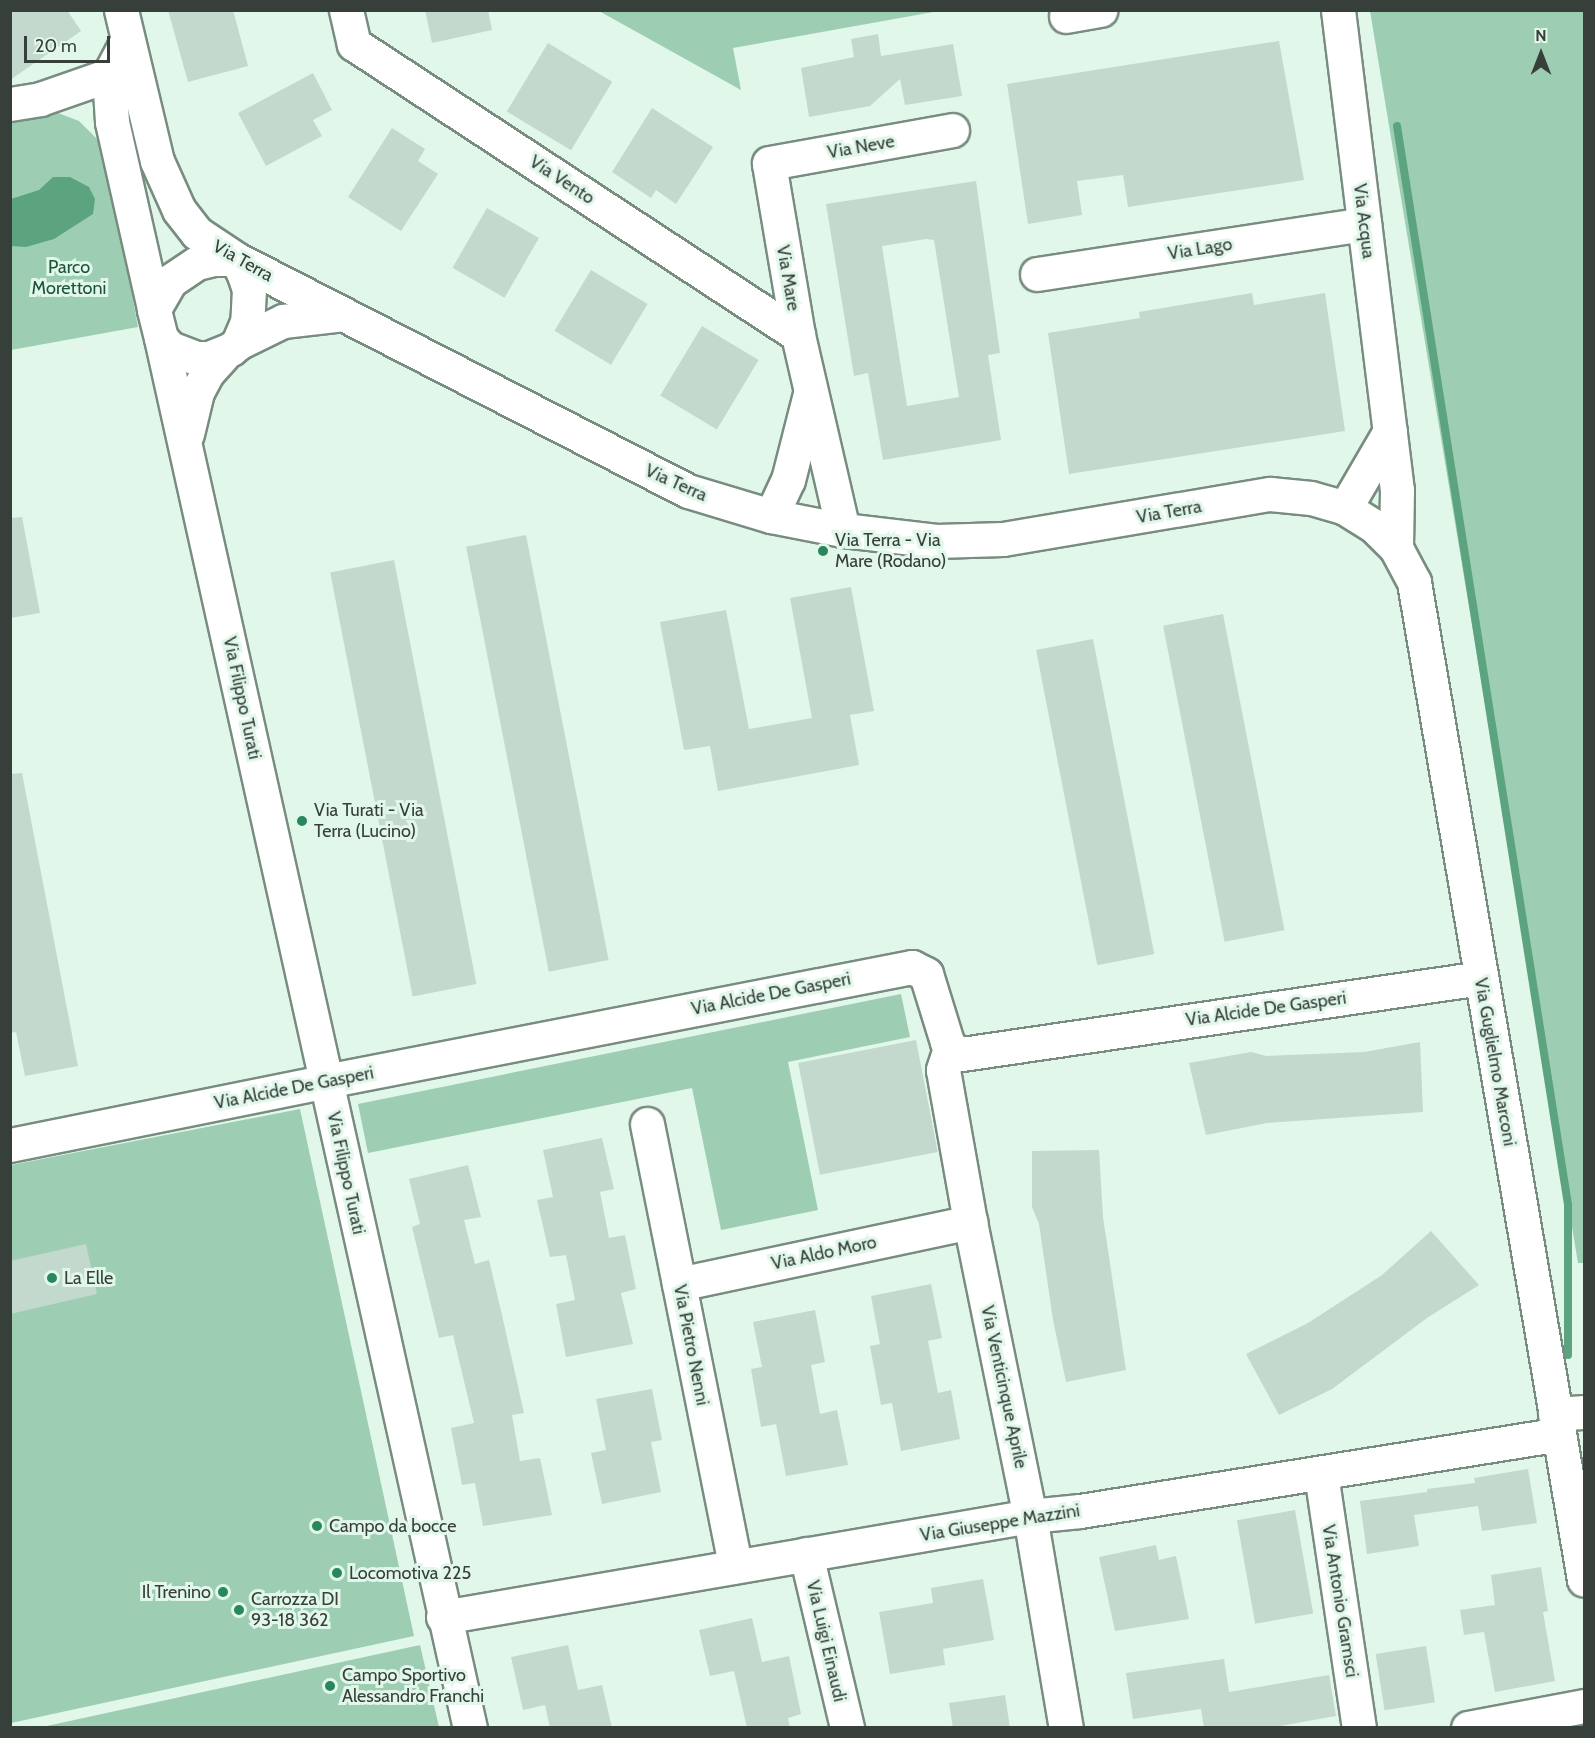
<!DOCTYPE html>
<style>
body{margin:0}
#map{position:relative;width:1595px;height:1738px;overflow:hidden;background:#e1f7ea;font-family:Cabin,sans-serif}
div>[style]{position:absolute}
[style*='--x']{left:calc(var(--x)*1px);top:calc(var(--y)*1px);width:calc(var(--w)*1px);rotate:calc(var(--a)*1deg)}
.green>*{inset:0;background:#9dceb3}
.water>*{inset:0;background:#5ca480}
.stream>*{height:8px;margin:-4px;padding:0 4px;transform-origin:4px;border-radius:4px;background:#5ca480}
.building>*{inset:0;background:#c3d9cd;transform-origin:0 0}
.roads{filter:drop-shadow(2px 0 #788c80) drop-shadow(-2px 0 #788c80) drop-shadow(0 2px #788c80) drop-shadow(0 -2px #788c80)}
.street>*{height:33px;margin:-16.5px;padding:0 16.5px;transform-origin:16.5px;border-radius:16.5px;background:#fff}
.secondary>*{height:33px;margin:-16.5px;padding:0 16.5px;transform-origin:16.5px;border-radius:16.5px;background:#fff}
.dots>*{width:16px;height:16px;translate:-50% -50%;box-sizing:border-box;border:3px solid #e1f7ea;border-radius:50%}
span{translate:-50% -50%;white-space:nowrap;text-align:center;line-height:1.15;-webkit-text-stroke:6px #e1f7ea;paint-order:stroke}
.street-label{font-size:18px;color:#363f3a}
.park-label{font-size:18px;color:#1c543b}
.poi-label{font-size:18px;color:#363f3a}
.left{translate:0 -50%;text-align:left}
.right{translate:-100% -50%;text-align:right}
.frame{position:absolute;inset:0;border:12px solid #363f3a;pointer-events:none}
.north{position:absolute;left:1511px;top:24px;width:60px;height:60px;-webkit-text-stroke:4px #e1f7ea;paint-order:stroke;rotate:0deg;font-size:16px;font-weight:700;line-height:24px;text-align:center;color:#363f3a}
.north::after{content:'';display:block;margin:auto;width:21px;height:27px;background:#363f3a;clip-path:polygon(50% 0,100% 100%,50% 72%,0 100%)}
.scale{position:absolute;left:24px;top:36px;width:86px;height:27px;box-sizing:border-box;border:3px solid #363f3a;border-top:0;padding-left:8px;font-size:18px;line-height:21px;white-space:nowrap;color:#363f3a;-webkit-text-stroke:4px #e1f7ea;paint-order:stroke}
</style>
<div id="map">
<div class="green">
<i style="clip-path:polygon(599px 11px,939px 11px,733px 48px,741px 90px)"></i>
<i style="clip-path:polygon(1370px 11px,1584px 11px,1584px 1263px,1578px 1263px)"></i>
<i style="clip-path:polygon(40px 106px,79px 121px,105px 147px,138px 327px,11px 350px,11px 112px)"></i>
<i style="clip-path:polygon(901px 994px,910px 1037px,788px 1062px,818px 1210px,721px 1230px,692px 1088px,368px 1153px,358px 1104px)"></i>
<i style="clip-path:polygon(300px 1109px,414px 1636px,11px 1723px,11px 1165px)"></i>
<i style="clip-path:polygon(420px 1645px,439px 1727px,42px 1727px)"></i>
</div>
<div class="water">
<i style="clip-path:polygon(53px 177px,70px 177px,89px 187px,95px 199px,93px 214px,54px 239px,26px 247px,11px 246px,11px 199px,39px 190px)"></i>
</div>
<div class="stream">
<i style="--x:1397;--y:126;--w:1092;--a:80.99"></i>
<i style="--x:1568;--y:1205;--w:150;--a:90"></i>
</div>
<div class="building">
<i style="clip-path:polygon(10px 10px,67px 10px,81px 31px,10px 80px)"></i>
<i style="clip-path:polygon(168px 10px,233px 10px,248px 66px,188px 82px)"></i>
<i style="clip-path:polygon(425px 10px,488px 10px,492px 30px,432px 43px)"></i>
<i style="clip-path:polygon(878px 34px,881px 56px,953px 44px,962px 96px,905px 105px,900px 79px,870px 106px,809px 117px,801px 68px,854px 57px,851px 39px)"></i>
<i style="clip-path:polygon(1279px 41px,1304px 180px,1128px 207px,1123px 175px,1077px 181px,1082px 215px,1028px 224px,1007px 84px)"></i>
<i style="left:548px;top:43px;width:75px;height:80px;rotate:31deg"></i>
<i style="clip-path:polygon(313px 73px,332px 110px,313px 120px,322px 136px,266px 166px,238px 113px)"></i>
<i style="clip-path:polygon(652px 108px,713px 147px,676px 204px,656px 190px,651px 198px,612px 172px)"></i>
<i style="clip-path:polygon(392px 128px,425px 149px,418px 161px,438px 174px,401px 231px,348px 197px)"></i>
<i style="clip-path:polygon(evenodd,976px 181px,1000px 353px,988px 355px,1001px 440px,883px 460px,868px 373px,854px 376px,826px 204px,976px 181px,926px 239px,934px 240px,959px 397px,907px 406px,882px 246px,926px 239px)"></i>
<i style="left:487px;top:208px;width:60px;height:69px;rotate:30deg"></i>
<i style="left:591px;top:270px;width:66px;height:71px;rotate:31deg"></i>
<i style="clip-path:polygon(1252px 293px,1254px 305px,1325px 293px,1345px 431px,1069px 474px,1048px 333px,1140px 318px,1139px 312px)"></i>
<i style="left:702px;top:326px;width:66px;height:81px;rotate:31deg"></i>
<i style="clip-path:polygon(22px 517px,40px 613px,10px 618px,10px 518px)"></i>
<i style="left:526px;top:535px;width:433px;height:61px;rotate:79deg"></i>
<i style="left:394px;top:560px;width:432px;height:65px;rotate:79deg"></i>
<i style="clip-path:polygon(851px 587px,874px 711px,850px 715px,859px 765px,718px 791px,710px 746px,684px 750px,660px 622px,726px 610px,749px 729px,812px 718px,790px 598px)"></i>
<i style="left:1223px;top:614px;width:322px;height:61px;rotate:79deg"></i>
<i style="left:1093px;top:639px;width:321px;height:58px;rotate:79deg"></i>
<i style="clip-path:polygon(22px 773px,78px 1066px,25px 1076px,16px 1032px,10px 1033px,10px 774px)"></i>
<i style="left:916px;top:1040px;width:114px;height:120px;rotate:79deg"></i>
<i style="clip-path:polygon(1420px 1042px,1423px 1112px,1267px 1123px,1206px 1135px,1189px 1063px,1251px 1052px,1266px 1056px,1364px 1052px)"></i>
<i style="clip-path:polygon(602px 1138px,614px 1189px,600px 1192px,609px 1238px,625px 1235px,636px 1289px,621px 1293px,633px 1344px,566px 1357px,556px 1304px,575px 1300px,566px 1255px,550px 1257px,537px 1200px,553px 1197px,543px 1150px)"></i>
<i style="clip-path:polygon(1099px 1150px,1103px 1217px,1126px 1370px,1066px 1382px,1053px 1320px,1039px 1224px,1032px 1207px,1032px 1151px)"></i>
<i style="clip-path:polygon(468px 1165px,481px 1217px,464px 1220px,475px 1264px,489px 1260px,502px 1315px,524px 1413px,512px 1415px,520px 1461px,540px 1458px,552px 1515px,483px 1526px,475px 1483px,462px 1485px,451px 1428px,474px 1423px,453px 1335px,439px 1338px,412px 1227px,420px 1224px,409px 1179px)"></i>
<i style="clip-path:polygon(1431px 1231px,1479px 1285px,1427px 1318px,1332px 1389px,1279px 1415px,1246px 1354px,1308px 1323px,1382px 1275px)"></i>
<i style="clip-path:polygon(86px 1244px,97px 1294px,10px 1314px,10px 1261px)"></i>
<i style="clip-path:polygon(931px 1284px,942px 1338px,928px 1341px,938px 1393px,951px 1390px,960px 1439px,901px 1451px,892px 1403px,881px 1405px,870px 1346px,880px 1344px,871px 1296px)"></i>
<i style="clip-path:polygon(815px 1310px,825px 1362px,811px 1365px,820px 1414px,837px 1410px,848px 1465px,786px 1476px,776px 1424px,761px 1427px,751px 1369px,762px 1367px,753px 1322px)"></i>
<i style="clip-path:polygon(652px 1389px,662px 1440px,651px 1442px,661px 1492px,602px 1504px,591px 1453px,606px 1450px,596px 1399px)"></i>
<i style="clip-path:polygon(1528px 1469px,1537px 1523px,1482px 1531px,1478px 1506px,1414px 1515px,1419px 1546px,1367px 1554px,1360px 1501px,1427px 1492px,1427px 1489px,1475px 1483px,1474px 1478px)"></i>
<i style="left:1295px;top:1510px;width:105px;height:59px;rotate:80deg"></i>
<i style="clip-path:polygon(1156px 1545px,1159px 1560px,1176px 1556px,1189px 1619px,1115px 1631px,1099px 1557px)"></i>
<i style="clip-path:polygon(1541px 1567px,1548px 1611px,1543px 1612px,1555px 1681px,1495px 1692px,1484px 1632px,1464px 1635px,1460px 1610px,1495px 1605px,1491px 1575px)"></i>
<i style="clip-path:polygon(983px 1579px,994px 1640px,943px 1649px,945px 1665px,890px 1674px,879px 1612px,933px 1603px,931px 1588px)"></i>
<i style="clip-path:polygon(752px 1618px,762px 1662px,789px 1656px,801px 1714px,788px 1718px,790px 1728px,747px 1728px,734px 1671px,710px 1676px,699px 1630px)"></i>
<i style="clip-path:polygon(568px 1645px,578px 1690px,602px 1685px,612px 1728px,550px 1728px,545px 1705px,523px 1710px,511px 1657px)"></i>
<i style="left:1426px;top:1646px;width:57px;height:51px;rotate:81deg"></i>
<i style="clip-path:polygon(1224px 1659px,1229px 1692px,1329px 1675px,1336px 1716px,1269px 1728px,1204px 1728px,1201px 1709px,1133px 1719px,1126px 1673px)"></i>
<i style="clip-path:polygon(1005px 1695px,1010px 1728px,953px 1728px,949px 1703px)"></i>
</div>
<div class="roads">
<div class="street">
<i style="--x:346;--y:10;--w:35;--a:77"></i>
<i style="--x:354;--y:44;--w:531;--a:33.24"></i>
<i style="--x:1338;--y:10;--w:484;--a:83"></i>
<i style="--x:1397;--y:490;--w:58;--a:91"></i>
<i style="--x:1066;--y:16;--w:35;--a:-10"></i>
<i style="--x:127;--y:41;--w:38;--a:118"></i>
<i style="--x:109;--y:75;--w:47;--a:86.3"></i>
<i style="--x:112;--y:122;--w:192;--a:77.3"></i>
<i style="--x:10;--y:104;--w:30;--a:-9"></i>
<i style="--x:40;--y:99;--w:73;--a:-19.2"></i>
<i style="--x:213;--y:259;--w:23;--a:0"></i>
<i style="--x:236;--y:259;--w:15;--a:62"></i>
<i style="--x:243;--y:272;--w:18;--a:71"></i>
<i style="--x:249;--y:289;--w:33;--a:93"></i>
<i style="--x:247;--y:322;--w:23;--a:113"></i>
<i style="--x:238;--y:343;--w:9;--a:139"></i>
<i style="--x:231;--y:349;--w:24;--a:158"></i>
<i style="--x:209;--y:358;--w:13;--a:180"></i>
<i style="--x:196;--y:358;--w:28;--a:-159"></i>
<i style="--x:170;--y:348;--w:13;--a:-132"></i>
<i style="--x:161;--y:338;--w:30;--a:-104"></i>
<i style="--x:154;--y:309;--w:32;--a:-60"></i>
<i style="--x:170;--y:281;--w:32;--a:-34"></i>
<i style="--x:197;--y:263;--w:16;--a:-14"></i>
<i style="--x:1037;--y:274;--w:331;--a:-8.7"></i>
<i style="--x:161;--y:338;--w:1424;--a:77.47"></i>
<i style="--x:238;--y:343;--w:50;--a:-26.1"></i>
<i style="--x:283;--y:321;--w:61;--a:-6.5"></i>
<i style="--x:187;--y:434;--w:43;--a:-76.6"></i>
<i style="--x:197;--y:392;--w:21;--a:-62"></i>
<i style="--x:207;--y:373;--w:24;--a:-48"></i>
<i style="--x:1345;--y:508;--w:89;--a:-59.7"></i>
<i style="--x:771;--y:516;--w:40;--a:-65"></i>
<i style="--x:788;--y:480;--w:89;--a:-75.7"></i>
<i style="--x:843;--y:530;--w:200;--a:-103"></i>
<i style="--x:798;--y:335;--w:174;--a:-99.6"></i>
<i style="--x:769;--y:163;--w:186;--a:-10.2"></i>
<i style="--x:950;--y:1048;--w:23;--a:108"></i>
<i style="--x:943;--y:1070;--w:154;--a:79.9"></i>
<i style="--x:970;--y:1222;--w:300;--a:78.5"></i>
<i style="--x:1030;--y:1516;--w:215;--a:80.4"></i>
<i style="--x:647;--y:1124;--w:451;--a:78.7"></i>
<i style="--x:10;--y:1145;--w:322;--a:-11.4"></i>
<i style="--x:326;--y:1081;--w:597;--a:-11.01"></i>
<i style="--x:912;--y:967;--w:16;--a:27"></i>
<i style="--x:926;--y:974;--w:71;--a:72.8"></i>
<i style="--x:947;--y:1042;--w:7;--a:63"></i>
<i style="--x:950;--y:1048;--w:13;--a:27"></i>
<i style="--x:962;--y:1054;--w:525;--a:-8.33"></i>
<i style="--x:679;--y:1284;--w:298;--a:-12"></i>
<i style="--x:1555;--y:1414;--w:29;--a:-4"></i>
<i style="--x:1321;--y:1474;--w:257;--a:81.5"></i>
<i style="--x:806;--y:1554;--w:179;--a:76.7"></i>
<i style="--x:443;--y:1617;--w:596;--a:-9.76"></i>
<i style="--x:1030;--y:1516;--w:50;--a:-5.7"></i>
<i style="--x:1080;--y:1511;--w:485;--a:-9.1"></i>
<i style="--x:1468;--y:1728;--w:118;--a:-10.7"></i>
</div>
<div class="secondary">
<i style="--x:121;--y:10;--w:155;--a:76.6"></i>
<i style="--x:157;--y:161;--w:54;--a:65.8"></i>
<i style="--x:179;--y:210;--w:29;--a:52"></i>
<i style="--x:197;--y:233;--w:47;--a:33.7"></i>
<i style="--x:236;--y:259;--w:508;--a:27.17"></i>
<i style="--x:688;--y:491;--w:87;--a:16.8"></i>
<i style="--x:771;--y:516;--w:73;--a:11"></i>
<i style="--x:843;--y:530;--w:94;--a:6.7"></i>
<i style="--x:936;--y:541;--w:67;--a:-1.7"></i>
<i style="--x:1003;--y:539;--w:271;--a:-9.6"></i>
<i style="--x:1270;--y:494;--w:41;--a:5.6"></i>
<i style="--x:1311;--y:498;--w:35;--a:16"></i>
<i style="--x:1345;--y:508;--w:34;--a:32"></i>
<i style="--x:1374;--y:526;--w:31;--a:45"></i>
<i style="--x:1396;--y:548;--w:38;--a:62"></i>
<i style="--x:1414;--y:582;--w:1012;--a:80.33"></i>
</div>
</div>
<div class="dots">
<i style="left:823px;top:551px;background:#29875e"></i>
<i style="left:302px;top:821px;background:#29875e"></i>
<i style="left:52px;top:1278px;background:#29875e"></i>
<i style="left:317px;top:1526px;background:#29875e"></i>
<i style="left:337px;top:1573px;background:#29875e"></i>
<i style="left:223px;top:1592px;background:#29875e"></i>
<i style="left:239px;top:1610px;background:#29875e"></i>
<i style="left:330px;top:1686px;background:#29875e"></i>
</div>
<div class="street-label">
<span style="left:861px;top:147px;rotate:-10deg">Via Neve</span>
<span style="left:562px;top:180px;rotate:33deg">Via Vento</span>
<span style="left:1364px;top:221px;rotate:83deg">Via Acqua</span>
<span style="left:1200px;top:249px;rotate:-9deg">Via Lago</span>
<span style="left:243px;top:261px;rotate:29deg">Via Terra</span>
<span style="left:788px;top:278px;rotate:80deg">Via Mare</span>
<span style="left:676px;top:483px;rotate:24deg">Via Terra</span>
<span style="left:1169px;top:512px;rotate:-10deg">Via Terra</span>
<span style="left:242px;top:698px;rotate:78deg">Via Filippo Turati</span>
<span style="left:771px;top:994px;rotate:-11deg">Via Alcide De Gasperi</span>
<span style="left:1266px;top:1009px;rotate:-8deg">Via Alcide De Gasperi</span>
<span style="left:1495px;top:1062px;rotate:80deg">Via Guglielmo Marconi</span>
<span style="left:294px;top:1088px;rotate:-11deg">Via Alcide De Gasperi</span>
<span style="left:346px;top:1173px;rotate:78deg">Via Filippo Turati</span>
<span style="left:824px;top:1253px;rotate:-12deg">Via Aldo Moro</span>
<span style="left:691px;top:1345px;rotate:79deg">Via Pietro Nenni</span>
<span style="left:1004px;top:1387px;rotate:78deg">Via Venticinque Aprile</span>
<span style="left:1000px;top:1523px;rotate:-9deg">Via Giuseppe Mazzini</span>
<span style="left:1340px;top:1601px;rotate:81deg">Via Antonio Gramsci</span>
<span style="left:826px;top:1641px;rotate:77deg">Via Luigi Einaudi</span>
</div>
<div class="park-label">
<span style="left:69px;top:278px">Parco<br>Morettoni</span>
</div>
<div class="poi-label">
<span class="left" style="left:835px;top:551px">Via Terra - Via<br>Mare (Rodano)</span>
<span class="left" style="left:314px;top:821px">Via Turati - Via<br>Terra (Lucino)</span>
<span class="left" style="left:64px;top:1278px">La Elle</span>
<span class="left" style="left:329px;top:1526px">Campo da bocce</span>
<span class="left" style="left:349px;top:1573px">Locomotiva 225</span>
<span class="right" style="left:211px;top:1592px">Il Trenino</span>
<span class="left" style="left:251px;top:1610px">Carrozza DI<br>93-18 362</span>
<span class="left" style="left:342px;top:1686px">Campo Sportivo<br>Alessandro Franchi</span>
</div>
<div class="frame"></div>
<div class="north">N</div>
<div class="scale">20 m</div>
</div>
